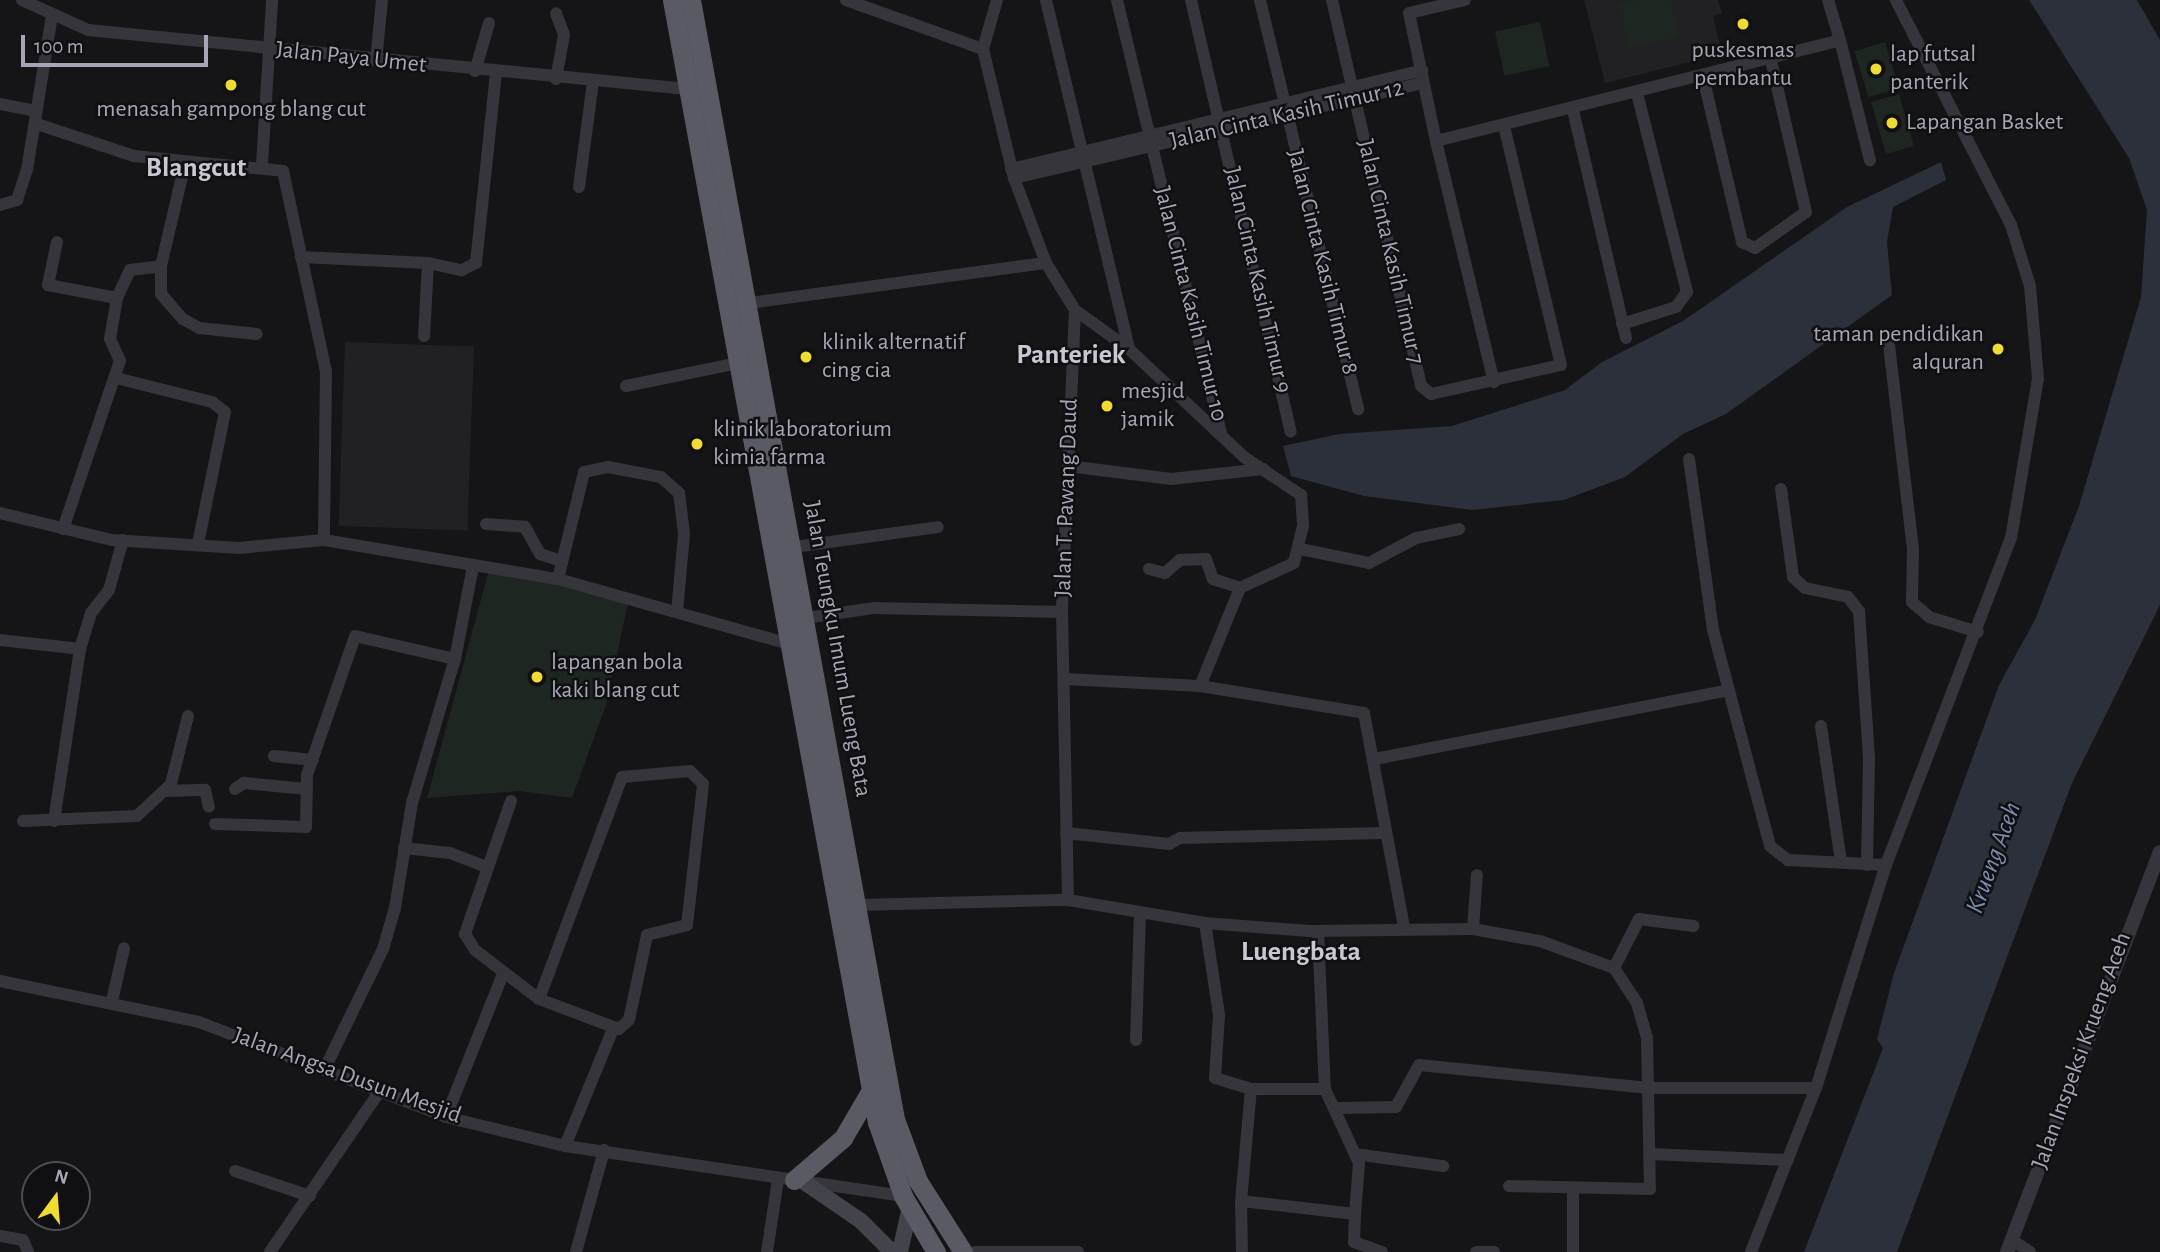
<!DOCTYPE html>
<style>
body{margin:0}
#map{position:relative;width:2160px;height:1252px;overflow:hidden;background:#151416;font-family:"Alegreya Sans",sans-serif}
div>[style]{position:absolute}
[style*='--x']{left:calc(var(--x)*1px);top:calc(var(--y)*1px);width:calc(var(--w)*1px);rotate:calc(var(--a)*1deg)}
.built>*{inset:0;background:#212023;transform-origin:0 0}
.green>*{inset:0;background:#1e2621;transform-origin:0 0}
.water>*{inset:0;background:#2b303a}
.minor>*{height:12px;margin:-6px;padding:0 6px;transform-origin:6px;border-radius:6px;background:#36353b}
.tertiary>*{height:14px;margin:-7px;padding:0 7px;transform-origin:7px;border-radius:7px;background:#36353b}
.secondary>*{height:16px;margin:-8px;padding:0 8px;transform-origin:8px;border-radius:8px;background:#43444b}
.trunk>*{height:19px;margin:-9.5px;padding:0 9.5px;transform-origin:9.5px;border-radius:9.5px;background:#595a63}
.dots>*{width:19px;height:19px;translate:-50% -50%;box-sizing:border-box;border:4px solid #100f11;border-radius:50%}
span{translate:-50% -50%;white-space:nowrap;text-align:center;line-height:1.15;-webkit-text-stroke:5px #100f11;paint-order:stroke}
.poi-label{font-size:24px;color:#a6a7b6}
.left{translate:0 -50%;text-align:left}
.right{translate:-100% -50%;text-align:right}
.street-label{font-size:24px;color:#a6a7b6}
.water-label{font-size:26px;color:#7d8db1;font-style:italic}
.quarter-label{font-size:28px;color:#c7c8d2;font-weight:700}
.north{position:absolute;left:21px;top:1161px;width:70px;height:70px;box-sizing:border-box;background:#100f11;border:2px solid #4c4c53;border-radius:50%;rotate:16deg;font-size:19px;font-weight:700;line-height:28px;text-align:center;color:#a6a7b6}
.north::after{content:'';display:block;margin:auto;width:24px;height:32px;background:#f0db33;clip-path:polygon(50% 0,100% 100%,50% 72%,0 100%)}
.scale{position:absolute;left:21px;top:35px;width:187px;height:32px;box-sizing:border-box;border:4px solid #a6a7b6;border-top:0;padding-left:9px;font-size:21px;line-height:24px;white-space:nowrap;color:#a6a7b6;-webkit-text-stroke:5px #100f11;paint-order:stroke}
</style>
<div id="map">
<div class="built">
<i style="clip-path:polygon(1584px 0,1718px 0,1722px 13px,1713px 16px,1722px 54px,1605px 83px)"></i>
<i style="left:345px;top:342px;width:129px;height:184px;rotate:2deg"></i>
</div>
<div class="green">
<i style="clip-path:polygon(1637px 0,1671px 0,1679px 37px,1629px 48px,1619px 4px)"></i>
<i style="left:1540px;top:22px;width:45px;height:46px;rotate:78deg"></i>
<i style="left:1885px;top:42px;width:48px;height:32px;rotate:73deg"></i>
<i style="left:1899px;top:94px;width:54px;height:29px;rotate:74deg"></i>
<i style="clip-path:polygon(489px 570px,629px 599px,606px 705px,572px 798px,520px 791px,427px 798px)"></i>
</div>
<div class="water">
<i style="clip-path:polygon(2029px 0,2137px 0,2160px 40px,2160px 605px,2072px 783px,1897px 1252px,1804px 1252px,1883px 1048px,1877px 1039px,1894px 973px,1999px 685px,2035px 620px,2079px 506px,2141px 297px,2147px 210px,2129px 158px)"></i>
<i style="clip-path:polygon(1941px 162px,1946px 180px,1893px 207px,1887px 242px,1892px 295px,1726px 414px,1683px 434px,1625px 477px,1564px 500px,1472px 510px,1364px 496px,1291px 476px,1283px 446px,1339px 434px,1452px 426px,1565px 390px,1602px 362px,1683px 321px,1847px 207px)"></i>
</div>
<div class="minor">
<i style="--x:22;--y:0;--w:72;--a:24.4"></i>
<i style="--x:88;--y:30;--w:602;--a:5.63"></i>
<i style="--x:846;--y:0;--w:145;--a:19.7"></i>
<i style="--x:983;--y:49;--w:133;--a:76.5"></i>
<i style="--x:1014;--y:178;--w:91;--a:69.4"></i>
<i style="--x:1046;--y:263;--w:55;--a:58.3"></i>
<i style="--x:1075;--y:310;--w:302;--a:92.5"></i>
<i style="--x:1062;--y:612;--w:288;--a:88.8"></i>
<i style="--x:1046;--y:0;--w:359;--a:76.6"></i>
<i style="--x:1117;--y:0;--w:446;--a:76.5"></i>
<i style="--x:1191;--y:0;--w:443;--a:77"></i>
<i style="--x:1260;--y:0;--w:421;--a:76.5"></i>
<i style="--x:1332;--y:0;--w:396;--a:77"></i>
<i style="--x:1421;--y:386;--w:13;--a:39"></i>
<i style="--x:1431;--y:394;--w:133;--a:-12.6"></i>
<i style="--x:1561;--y:365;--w:247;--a:-103.4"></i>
<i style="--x:1465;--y:0;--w:57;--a:166.9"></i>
<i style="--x:1409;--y:13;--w:131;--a:78.1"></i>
<i style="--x:1436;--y:141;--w:416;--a:-14"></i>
<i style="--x:1840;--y:40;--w:42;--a:-106.7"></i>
<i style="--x:1840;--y:40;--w:124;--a:76"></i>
<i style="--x:983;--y:49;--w:51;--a:-74.1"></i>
<i style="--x:376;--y:61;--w:61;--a:-84.4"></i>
<i style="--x:475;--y:71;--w:50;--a:-73.7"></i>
<i style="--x:1703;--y:77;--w:170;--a:76.7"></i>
<i style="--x:1742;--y:242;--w:14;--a:25"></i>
<i style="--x:1755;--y:248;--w:62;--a:-35.2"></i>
<i style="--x:1806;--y:212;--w:156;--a:-103"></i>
<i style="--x:556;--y:79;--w:45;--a:-79.7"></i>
<i style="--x:564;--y:35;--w:23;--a:-110"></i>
<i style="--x:0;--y:104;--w:36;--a:11"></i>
<i style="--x:1573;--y:110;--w:234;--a:76.9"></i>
<i style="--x:37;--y:124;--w:102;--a:18.3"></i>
<i style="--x:134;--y:156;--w:150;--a:5.7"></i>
<i style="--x:283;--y:171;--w:205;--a:77.9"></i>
<i style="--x:326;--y:371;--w:169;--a:90.7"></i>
<i style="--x:1436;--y:141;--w:248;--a:76.5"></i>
<i style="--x:262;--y:165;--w:165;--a:-86.5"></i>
<i style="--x:1011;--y:169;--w:423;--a:-13.5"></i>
<i style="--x:1014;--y:178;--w:420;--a:-13.1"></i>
<i style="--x:579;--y:187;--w:106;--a:-82.4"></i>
<i style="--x:0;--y:205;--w:18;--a:-16"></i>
<i style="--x:17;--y:200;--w:32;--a:-72"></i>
<i style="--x:27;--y:170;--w:157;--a:-80.8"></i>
<i style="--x:57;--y:242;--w:44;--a:101.8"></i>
<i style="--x:48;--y:285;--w:70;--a:10.7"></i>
<i style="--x:301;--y:257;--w:127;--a:2.7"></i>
<i style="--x:428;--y:263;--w:73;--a:93.1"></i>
<i style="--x:428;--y:263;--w:35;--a:12"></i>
<i style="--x:462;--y:270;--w:16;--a:-27"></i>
<i style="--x:476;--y:263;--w:190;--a:-84"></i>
<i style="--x:161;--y:266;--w:28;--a:90"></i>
<i style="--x:161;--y:294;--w:33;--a:49"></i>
<i style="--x:183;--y:319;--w:18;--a:29"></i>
<i style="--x:199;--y:328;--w:58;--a:5.9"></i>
<i style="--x:749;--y:303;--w:300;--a:-7.7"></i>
<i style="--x:1075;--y:310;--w:67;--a:35.8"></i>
<i style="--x:1129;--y:349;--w:158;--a:43.2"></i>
<i style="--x:1244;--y:457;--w:69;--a:33.7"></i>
<i style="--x:1301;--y:495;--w:31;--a:86"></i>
<i style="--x:1303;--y:526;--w:38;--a:104"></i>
<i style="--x:1294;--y:563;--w:60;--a:155.2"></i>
<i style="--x:1240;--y:588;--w:106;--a:112.2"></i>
<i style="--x:1622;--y:324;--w:57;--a:-17.5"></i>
<i style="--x:1676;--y:307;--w:19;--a:-54"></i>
<i style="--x:1687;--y:292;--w:205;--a:-104.1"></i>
<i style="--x:1889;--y:345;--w:205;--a:83.3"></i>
<i style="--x:1913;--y:549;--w:53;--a:91.1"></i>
<i style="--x:1912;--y:602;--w:23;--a:41"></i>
<i style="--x:1929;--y:617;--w:51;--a:17"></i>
<i style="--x:116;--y:378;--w:99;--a:14"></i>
<i style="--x:212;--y:402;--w:16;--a:38"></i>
<i style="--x:225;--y:412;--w:135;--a:101.6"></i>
<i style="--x:626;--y:386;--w:114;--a:-11.6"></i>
<i style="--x:1689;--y:459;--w:173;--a:82"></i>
<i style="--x:1713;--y:630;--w:223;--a:75.2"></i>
<i style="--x:1770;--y:846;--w:23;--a:38"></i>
<i style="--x:1788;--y:860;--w:98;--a:2.9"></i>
<i style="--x:1068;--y:466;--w:104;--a:7.2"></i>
<i style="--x:1171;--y:479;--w:93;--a:-6.2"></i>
<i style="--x:1781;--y:489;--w:89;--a:82.2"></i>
<i style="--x:1793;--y:577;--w:16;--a:43"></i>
<i style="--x:1805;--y:588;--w:44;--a:11.8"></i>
<i style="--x:1848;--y:597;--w:18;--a:52"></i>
<i style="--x:1859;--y:611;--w:148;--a:86.1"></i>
<i style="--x:1869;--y:759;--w:106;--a:91.1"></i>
<i style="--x:0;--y:513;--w:115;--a:13.6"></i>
<i style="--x:112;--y:540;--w:127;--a:3.6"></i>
<i style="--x:239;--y:548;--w:85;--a:-5.4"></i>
<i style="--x:324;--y:540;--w:237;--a:9.5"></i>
<i style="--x:558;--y:579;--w:241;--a:15.7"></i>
<i style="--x:486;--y:524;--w:39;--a:4"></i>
<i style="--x:525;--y:527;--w:31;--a:61"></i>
<i style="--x:540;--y:554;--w:22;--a:18"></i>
<i style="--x:63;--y:529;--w:177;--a:-71.3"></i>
<i style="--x:120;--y:361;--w:24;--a:-114"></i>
<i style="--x:110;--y:339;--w:42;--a:-80.3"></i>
<i style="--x:117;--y:298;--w:31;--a:-65"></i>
<i style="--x:130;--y:270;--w:31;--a:-7"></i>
<i style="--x:161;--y:266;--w:105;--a:-76.8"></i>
<i style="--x:794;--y:547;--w:145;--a:-7.9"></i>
<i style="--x:1300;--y:549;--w:70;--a:11.5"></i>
<i style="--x:1369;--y:563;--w:53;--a:-28"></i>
<i style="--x:1416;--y:538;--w:44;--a:-11.8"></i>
<i style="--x:1149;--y:569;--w:16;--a:14"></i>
<i style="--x:1165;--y:573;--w:20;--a:-41"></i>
<i style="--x:1180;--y:560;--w:26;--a:-2"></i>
<i style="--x:1206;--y:559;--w:21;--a:71"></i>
<i style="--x:1213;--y:579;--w:28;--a:18"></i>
<i style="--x:558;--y:579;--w:110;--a:-76.3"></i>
<i style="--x:584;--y:472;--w:25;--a:-12"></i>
<i style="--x:608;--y:467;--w:54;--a:10.7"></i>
<i style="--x:661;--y:477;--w:24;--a:42"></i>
<i style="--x:679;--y:493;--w:41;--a:83"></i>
<i style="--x:684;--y:534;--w:78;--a:95.1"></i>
<i style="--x:806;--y:618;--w:69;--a:-8.4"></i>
<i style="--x:874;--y:608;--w:188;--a:1.2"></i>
<i style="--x:0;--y:640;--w:81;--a:6.4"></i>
<i style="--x:1065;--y:679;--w:135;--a:3"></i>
<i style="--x:1200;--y:686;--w:166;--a:9.3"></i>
<i style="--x:1364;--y:713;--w:218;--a:79.4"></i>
<i style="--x:1821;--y:726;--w:137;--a:81.6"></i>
<i style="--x:274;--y:756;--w:39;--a:6"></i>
<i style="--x:1375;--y:759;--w:358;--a:-11"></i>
<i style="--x:235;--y:789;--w:11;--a:-34"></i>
<i style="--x:244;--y:783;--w:63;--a:5.4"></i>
<i style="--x:167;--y:791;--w:38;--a:-2"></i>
<i style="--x:205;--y:790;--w:17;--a:77"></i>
<i style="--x:511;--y:801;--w:141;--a:109.1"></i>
<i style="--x:465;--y:934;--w:19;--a:58"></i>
<i style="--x:475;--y:950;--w:81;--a:37.4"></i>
<i style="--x:539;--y:999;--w:85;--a:20.6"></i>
<i style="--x:619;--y:1029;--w:13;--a:-42"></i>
<i style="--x:629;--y:1020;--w:87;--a:-78"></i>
<i style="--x:647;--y:935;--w:41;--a:-14"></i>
<i style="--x:687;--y:925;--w:142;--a:-83.5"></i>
<i style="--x:703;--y:784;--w:18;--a:-135"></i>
<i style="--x:690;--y:771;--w:68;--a:175"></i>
<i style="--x:622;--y:777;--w:237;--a:110.5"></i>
<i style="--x:23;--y:821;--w:114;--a:-2.5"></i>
<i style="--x:137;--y:816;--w:47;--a:-43.3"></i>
<i style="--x:171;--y:784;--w:70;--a:-76"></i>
<i style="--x:54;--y:821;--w:174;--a:-81.4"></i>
<i style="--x:80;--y:649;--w:38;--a:-73"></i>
<i style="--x:91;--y:613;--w:29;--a:-52"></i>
<i style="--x:109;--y:590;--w:52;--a:-74.4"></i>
<i style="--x:215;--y:824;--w:91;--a:1.9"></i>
<i style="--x:306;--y:827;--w:52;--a:-88.9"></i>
<i style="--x:307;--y:775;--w:147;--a:-70.9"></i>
<i style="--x:355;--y:636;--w:103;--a:13"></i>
<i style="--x:1066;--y:833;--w:104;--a:6.1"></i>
<i style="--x:1169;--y:844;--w:13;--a:-29"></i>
<i style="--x:1180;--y:838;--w:203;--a:-1.4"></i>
<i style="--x:404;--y:848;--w:46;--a:6.2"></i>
<i style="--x:450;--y:853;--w:39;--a:21"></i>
<i style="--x:857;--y:905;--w:211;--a:-1.4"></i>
<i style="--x:1068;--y:900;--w:139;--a:9.5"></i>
<i style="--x:1205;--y:923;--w:105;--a:4.4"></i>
<i style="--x:1310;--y:931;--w:163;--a:-0.7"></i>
<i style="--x:1473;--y:929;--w:68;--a:10.2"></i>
<i style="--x:1540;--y:941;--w:79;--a:20"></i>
<i style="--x:1614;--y:968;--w:42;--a:56.7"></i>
<i style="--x:1637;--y:1003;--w:35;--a:74"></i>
<i style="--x:1647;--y:1037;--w:152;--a:88.9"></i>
<i style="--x:1650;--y:1189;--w:141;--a:-178.8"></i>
<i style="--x:1205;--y:923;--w:93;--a:81.3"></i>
<i style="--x:1219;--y:1015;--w:63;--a:93.6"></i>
<i style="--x:1215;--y:1078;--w:38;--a:17"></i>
<i style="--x:1473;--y:929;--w:54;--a:-85.8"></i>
<i style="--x:1318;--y:931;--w:158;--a:87.5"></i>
<i style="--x:1614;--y:968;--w:55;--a:-63"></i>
<i style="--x:1639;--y:919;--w:55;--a:7.3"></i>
<i style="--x:0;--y:981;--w:203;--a:11.6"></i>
<i style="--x:199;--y:1022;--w:265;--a:21"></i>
<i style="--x:446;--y:1117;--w:122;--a:13.7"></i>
<i style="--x:565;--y:1146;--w:342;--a:8.4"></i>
<i style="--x:112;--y:1001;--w:54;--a:-77.2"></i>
<i style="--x:1136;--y:1040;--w:128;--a:-88.2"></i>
<i style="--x:326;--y:1066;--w:130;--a:-64"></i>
<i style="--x:383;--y:949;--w:43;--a:-73.7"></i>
<i style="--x:395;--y:908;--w:106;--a:-80.8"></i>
<i style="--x:412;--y:803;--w:150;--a:-73.4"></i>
<i style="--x:455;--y:659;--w:95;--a:-79"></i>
<i style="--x:1339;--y:1108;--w:57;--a:-1"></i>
<i style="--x:1396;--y:1107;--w:48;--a:-61.3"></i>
<i style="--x:1419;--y:1065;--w:231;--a:5.7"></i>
<i style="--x:1649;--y:1088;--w:167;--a:0"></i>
<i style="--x:446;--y:1117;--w:154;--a:-68.3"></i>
<i style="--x:565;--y:1146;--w:126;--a:-67.7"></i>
<i style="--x:1355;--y:1154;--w:89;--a:7.8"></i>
<i style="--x:1651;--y:1154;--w:137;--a:2.5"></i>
<i style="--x:235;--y:1171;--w:79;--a:18.4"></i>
<i style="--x:1241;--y:1201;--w:115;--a:6.5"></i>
<i style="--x:1355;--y:1214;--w:51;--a:-85.5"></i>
<i style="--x:1359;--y:1163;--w:81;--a:-114.7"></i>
<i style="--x:1325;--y:1089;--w:74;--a:180"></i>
<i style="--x:1251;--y:1089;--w:112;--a:95.1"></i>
<i style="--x:1241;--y:1201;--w:51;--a:88.9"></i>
<i style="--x:1355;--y:1214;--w:28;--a:92"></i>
<i style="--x:1354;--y:1242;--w:30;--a:20"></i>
<i style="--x:0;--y:1236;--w:23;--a:10"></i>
<i style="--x:23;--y:1240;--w:13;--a:67"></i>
<i style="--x:2012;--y:1240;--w:22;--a:34"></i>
<i style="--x:270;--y:1252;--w:195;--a:-55.7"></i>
<i style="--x:576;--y:1252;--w:106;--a:-74.6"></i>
<i style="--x:767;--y:1252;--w:74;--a:-81.4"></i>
<i style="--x:975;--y:1252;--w:103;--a:0"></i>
<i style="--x:1476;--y:1252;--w:18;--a:0"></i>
<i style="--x:1573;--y:1252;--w:60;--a:-90"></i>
<i style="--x:1751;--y:1252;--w:176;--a:-68.4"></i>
<i style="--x:1816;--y:1088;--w:234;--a:-72.6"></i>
<i style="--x:1886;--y:865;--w:350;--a:-69.1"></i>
<i style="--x:2011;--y:538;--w:161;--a:-80.4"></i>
<i style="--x:2038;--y:379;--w:93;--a:-94.9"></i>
<i style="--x:2030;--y:286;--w:64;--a:-107.3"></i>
<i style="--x:2011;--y:225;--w:253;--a:-117.1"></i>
</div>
<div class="tertiary">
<i style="--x:2007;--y:1252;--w:428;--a:-69.1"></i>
</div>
<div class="secondary">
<i style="--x:804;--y:1182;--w:69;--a:34.4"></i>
<i style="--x:861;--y:1221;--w:44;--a:45"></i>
<i style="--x:900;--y:1252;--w:46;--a:-77.5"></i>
</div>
<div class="trunk">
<i style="--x:672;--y:0;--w:1141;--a:79.65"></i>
<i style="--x:877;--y:1122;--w:78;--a:70.6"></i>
<i style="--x:903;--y:1196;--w:65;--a:59.5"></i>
<i style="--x:691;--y:0;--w:1137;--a:79.67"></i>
<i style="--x:895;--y:1119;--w:66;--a:69.6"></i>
<i style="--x:918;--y:1181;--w:84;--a:57.6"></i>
<i style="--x:794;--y:1180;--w:65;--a:-40.6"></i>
<i style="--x:843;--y:1138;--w:56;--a:-59.7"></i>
</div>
<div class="dots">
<i style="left:1743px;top:24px;background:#f0db33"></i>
<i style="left:1876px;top:69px;background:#f0db33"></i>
<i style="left:231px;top:85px;background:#f0db33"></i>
<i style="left:1892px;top:123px;background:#f0db33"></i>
<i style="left:1998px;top:349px;background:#f0db33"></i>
<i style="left:806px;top:357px;background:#f0db33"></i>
<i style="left:1107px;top:406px;background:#f0db33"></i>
<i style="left:697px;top:444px;background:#f0db33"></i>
<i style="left:537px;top:677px;background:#f0db33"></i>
</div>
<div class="poi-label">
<span style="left:1743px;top:65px">puskesmas<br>pembantu</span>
<span class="left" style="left:1890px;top:69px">lap futsal<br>panterik</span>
<span style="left:231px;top:110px">menasah gampong blang cut</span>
<span class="left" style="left:1906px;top:123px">Lapangan Basket</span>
<span class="right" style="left:1984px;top:349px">taman pendidikan<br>alquran</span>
<span class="left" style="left:822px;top:357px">klinik alternatif<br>cing cia</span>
<span class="left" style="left:1121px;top:406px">mesjid<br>jamik</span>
<span class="left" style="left:713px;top:444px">klinik laboratorium<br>kimia farma</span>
<span class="left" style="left:551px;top:677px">lapangan bola<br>kaki blang cut</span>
</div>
<div class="street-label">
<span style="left:351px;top:58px;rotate:6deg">Jalan Paya Umet</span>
<span style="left:1287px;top:115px;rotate:-13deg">Jalan Cinta Kasih Timur 12</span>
<span style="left:1390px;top:252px;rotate:77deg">Jalan Cinta Kasih Timur 7</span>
<span style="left:1322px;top:262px;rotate:76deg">Jalan Cinta Kasih Timur 8</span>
<span style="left:1257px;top:280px;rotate:77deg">Jalan Cinta Kasih Timur 9</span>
<span style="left:1190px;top:304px;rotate:76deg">Jalan Cinta Kasih Timur 10</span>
<span style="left:1067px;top:498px;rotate:-88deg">Jalan T. Pawang Daud</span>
<span style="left:837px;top:649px;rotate:80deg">Jalan Teungku Imum Lueng Bata</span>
<span style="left:2082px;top:1051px;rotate:-70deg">Jalan Inspeksi Krueng Aceh</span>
<span style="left:347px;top:1076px;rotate:20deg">Jalan Angsa Dusun Mesjid</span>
</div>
<div class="water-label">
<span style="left:1994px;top:858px;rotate:-70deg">Krueng Aceh</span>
</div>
<div class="quarter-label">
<span style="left:196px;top:168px">Blangcut</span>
<span style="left:1071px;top:355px">Panteriek</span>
<span style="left:1301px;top:952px">Luengbata</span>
</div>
<div class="north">N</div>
<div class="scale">100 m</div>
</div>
